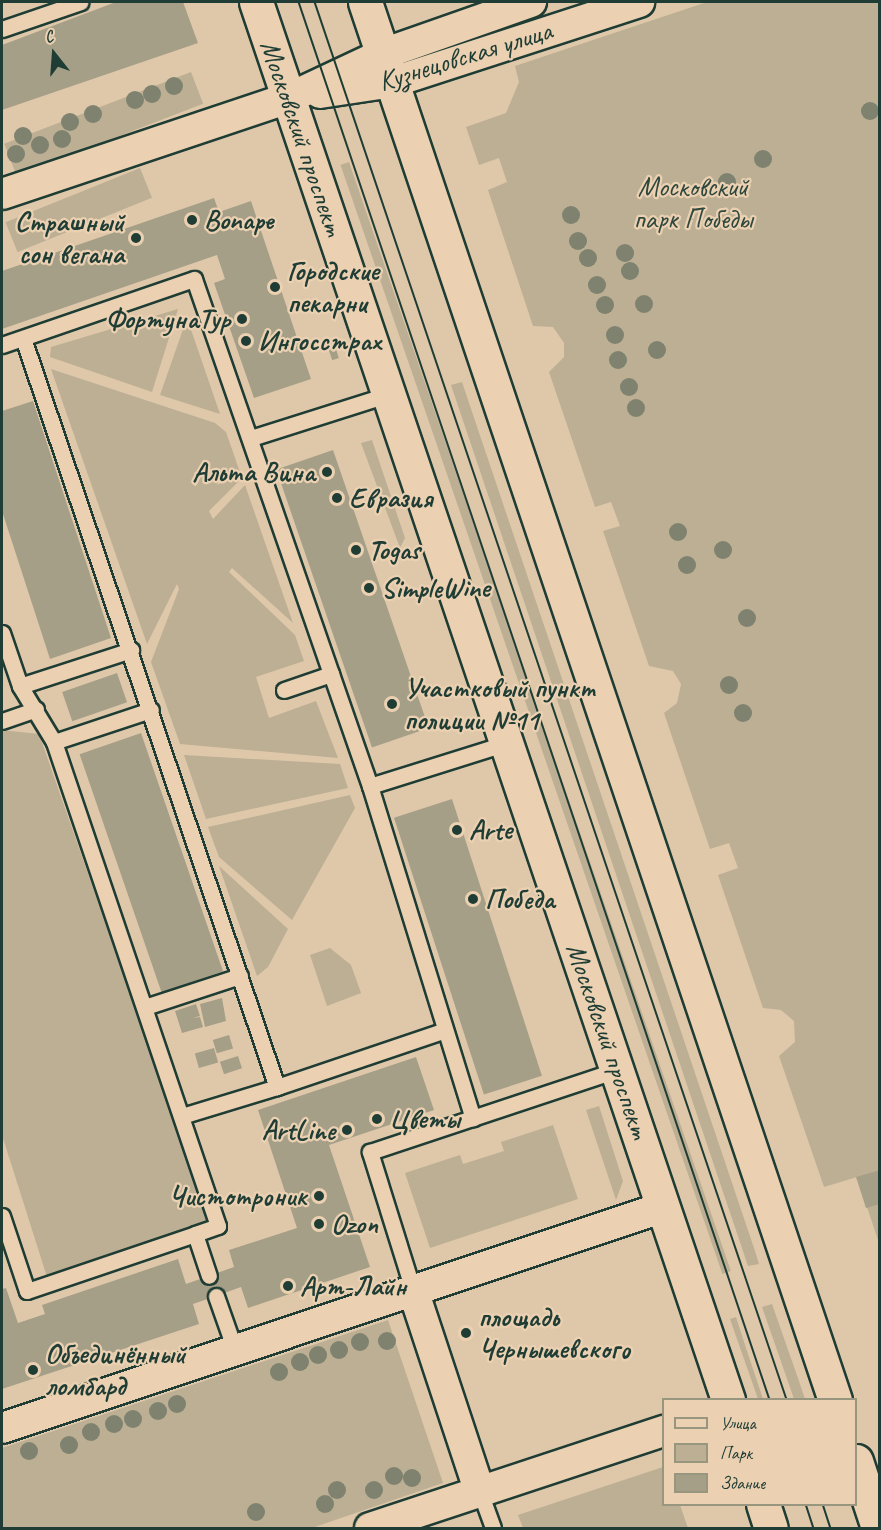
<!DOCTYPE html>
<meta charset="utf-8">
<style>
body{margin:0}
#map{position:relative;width:881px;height:1530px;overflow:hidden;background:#dfc8aa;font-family:Caveat,sans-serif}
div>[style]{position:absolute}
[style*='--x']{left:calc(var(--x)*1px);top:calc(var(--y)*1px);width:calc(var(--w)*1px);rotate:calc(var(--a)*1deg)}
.green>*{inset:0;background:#bcaf94;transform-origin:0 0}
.building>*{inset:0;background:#a69f88;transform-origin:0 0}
.roads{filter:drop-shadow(2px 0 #1f3d34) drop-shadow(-2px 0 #1f3d34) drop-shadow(0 2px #1f3d34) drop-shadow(0 -2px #1f3d34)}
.lane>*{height:15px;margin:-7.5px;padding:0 7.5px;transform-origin:7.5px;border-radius:7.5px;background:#ebd1b2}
.street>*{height:30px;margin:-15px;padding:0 15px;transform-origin:15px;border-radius:15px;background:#ebd1b2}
.primary>*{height:33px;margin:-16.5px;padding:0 16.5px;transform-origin:16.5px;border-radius:16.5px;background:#ebd1b2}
.tram>*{height:1.5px;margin:-0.75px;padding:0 0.75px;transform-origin:0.75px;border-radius:0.75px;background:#1f3d34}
.trees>*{width:18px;height:18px;margin:-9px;border-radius:50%;background:#7e826f}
.dots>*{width:16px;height:16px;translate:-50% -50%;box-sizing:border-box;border:3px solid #ebd1b2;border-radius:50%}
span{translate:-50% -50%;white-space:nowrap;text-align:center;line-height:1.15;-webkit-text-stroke:4.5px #ebd1b2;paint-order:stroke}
.street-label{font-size:28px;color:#1f3d34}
.park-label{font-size:28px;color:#2f483e}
.poi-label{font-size:28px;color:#1f3d34;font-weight:700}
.left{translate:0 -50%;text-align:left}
.right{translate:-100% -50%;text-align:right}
.frame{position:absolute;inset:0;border:3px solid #1f3d34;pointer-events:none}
.legend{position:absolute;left:662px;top:1398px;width:195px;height:108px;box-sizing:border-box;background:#ebd1b2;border:2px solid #999680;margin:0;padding:8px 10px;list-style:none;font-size:18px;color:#1f3d34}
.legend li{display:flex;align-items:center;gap:12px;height:30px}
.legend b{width:30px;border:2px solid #999680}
.north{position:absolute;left:24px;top:24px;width:60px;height:60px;-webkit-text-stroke:4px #ebd1b2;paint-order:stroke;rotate:343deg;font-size:16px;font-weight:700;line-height:24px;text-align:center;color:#1f3d34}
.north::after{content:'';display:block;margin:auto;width:21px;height:27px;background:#1f3d34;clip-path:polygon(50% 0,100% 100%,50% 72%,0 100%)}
</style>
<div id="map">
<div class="green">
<i style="clip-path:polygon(707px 2px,879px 2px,879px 1243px,857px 1177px,824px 1187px,779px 1056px,795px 1042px,794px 1021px,781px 1010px,763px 1008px,718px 875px,738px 868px,729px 843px,710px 849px,664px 713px,677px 703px,681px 684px,673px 671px,649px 666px,603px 531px,620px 526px,611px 502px,595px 507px,549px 372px,564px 357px,564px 343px,553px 327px,533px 326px,488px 190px,507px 182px,499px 158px,479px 165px,466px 127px,506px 113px,519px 82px,515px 66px)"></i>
<i style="left:191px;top:72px;width:34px;height:200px;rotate:69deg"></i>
<i style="left:349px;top:162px;width:1173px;height:9px;rotate:71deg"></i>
<i style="left:140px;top:168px;width:32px;height:145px;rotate:68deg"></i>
<i style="clip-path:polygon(178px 309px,152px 392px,50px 357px,51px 347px)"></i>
<i style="clip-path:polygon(187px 318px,220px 414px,160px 395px)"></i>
<i style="clip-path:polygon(51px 369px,215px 423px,226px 432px,242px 478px,209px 511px,213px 519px,245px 485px,293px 623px,232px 568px,229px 572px,295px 635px,304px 661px,256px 677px,269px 718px,316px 701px,338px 758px,180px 744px,151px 662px,179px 589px,177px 584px,147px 644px)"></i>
<i style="clip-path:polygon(462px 382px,756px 1254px,759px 1264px,748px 1266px,451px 385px)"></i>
<i style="clip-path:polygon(372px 440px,405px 538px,400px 548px,361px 443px)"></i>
<i style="clip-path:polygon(2px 730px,39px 734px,210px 1222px,47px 1277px,2px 1135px)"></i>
<i style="clip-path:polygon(184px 755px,340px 764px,348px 788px,206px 819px)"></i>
<i style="clip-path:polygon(350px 795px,355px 808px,292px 920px,219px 857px,208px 827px)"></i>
<i style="clip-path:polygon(219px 866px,288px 929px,268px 967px,257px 976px)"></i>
<i style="clip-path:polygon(330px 948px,351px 965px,361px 993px,327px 1006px,310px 955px)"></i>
<i style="clip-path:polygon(599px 1106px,623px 1181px,616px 1200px,586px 1110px)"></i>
<i style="clip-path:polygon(553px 1125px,578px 1199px,430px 1248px,405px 1173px,460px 1155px,463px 1164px,504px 1151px,501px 1142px)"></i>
<i style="clip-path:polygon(772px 1304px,800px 1384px,805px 1399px,794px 1399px,762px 1307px)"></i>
<i style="clip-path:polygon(736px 1317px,747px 1351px,763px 1399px,758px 1399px,730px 1319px)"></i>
<i style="clip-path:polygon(388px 1320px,443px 1483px,312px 1528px,2px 1528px,2px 1448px)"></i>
<i style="clip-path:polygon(663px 1467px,664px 1504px,680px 1505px,688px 1528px,523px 1528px,518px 1515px)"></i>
</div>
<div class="building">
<i style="clip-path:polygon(116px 2px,183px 2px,198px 43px,2px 110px,2px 45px)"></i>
<i style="clip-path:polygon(214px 198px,219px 212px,251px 201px,311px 379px,254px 398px,214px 283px,225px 279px,217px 255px,2px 329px,2px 271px)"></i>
<i style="left:333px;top:340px;width:19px;height:7px;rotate:72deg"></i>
<i style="clip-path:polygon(33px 401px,111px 638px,50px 659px,2px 511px,2px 411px)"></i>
<i style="left:333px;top:450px;width:294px;height:60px;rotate:71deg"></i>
<i style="left:117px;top:673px;width:31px;height:58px;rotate:71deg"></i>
<i style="left:141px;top:733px;width:252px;height:65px;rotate:71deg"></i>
<i style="left:452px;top:799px;width:291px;height:61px;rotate:72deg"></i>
<i style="clip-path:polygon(222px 998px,226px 1021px,205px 1027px,200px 1004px)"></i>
<i style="clip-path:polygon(196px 1004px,200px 1016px,193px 1018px,200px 1017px,203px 1027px,182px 1033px,175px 1011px)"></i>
<i style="left:229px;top:1035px;width:14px;height:17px;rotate:73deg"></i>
<i style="left:214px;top:1048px;width:15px;height:20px;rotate:74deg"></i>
<i style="left:238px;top:1056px;width:13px;height:19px;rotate:72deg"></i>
<i style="clip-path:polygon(416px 1057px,434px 1110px,329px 1145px,370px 1267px,248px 1308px,241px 1287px,216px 1296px,193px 1304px,199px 1324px,2px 1389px,2px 1289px,6px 1288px,18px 1323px,45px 1314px,42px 1305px,178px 1259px,186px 1284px,234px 1267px,229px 1250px,297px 1228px,258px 1110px)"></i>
<i style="clip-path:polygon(880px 1170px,880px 1204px,866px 1208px,856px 1177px)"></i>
</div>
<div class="roads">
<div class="lane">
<i style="--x:2;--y:29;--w:83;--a:-18.9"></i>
<i style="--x:23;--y:338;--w:791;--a:71.27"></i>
<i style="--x:277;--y:1087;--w:177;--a:-18.7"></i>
<i style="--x:2;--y:345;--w:203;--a:-19"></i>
<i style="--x:194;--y:279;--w:537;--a:70.86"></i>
<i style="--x:370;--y:786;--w:348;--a:72.8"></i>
<i style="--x:251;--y:438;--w:146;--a:-17.6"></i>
<i style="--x:2;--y:633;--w:56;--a:71.2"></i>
<i style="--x:20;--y:686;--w:66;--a:58.7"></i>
<i style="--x:54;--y:742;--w:511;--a:71.28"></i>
<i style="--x:218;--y:1226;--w:24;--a:161"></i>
<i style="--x:195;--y:1234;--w:44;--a:71.6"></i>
<i style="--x:20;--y:686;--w:117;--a:-18"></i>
<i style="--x:284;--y:690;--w:50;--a:-18.8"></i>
<i style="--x:2;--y:721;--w:36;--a:-19"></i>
<i style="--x:54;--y:742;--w:102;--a:-18.3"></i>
<i style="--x:370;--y:786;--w:144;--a:-17.4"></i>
<i style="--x:145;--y:1007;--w:100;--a:-18.1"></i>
<i style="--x:182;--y:1116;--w:99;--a:-17"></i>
<i style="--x:2;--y:1216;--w:79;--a:71.6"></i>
<i style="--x:27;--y:1291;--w:177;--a:-18.7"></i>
<i style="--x:413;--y:1290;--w:145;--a:-107.3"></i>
<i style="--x:370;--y:1152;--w:260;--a:-18.4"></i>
<i style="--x:216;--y:1296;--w:57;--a:70.6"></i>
<i style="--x:480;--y:1492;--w:38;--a:70"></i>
</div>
<div class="street">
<i style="--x:320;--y:93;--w:74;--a:-8.6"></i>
<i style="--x:393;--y:82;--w:259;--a:-18"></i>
<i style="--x:2;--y:194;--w:303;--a:-18.5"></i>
<i style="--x:289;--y:98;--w:104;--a:-25.1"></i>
<i style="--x:383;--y:54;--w:157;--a:-19.4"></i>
<i style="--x:413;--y:1290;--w:213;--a:71.7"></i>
<i style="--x:2;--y:1428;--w:698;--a:-18.46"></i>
<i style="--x:370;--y:1528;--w:310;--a:-18.3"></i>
</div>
<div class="primary">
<i style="--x:256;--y:2;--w:1476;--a:71.34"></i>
<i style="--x:365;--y:2;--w:1475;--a:71.42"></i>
<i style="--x:856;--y:1461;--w:71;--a:71.8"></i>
<i style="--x:763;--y:1504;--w:25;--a:72"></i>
</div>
</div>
<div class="tram">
<i style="--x:299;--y:2;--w:1475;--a:71.38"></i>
<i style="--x:315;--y:2;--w:1476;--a:71.34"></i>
<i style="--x:806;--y:1504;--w:25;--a:72"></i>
<i style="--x:823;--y:1504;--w:25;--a:72"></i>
</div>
<div class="trees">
<i style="left:174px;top:86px"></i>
<i style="left:152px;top:94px"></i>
<i style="left:135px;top:100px"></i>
<i style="left:870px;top:111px"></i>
<i style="left:93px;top:114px"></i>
<i style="left:70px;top:122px"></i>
<i style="left:23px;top:136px"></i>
<i style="left:62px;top:139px"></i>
<i style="left:40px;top:145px"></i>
<i style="left:16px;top:154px"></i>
<i style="left:763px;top:159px"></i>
<i style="left:727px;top:182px"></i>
<i style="left:571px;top:215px"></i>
<i style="left:578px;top:241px"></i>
<i style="left:625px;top:253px"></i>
<i style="left:588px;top:258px"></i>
<i style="left:630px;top:271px"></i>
<i style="left:597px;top:285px"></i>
<i style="left:644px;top:304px"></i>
<i style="left:605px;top:305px"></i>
<i style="left:615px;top:335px"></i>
<i style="left:657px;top:350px"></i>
<i style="left:618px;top:360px"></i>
<i style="left:629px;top:387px"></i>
<i style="left:636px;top:408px"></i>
<i style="left:678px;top:532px"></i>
<i style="left:723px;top:550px"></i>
<i style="left:687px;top:565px"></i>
<i style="left:747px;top:618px"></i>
<i style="left:729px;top:685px"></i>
<i style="left:743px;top:713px"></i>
<i style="left:387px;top:1341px"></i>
<i style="left:360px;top:1342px"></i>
<i style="left:339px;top:1350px"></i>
<i style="left:318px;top:1355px"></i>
<i style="left:300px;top:1362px"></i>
<i style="left:279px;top:1372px"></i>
<i style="left:177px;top:1404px"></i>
<i style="left:158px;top:1411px"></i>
<i style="left:133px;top:1419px"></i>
<i style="left:114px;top:1424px"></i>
<i style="left:91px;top:1432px"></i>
<i style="left:69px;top:1445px"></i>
<i style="left:29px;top:1451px"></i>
<i style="left:394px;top:1476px"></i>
<i style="left:412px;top:1478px"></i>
<i style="left:337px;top:1490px"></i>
<i style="left:374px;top:1490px"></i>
<i style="left:325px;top:1504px"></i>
<i style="left:256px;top:1512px"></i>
</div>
<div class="dots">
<i style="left:192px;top:220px;background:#1f3d34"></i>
<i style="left:136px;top:238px;background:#1f3d34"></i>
<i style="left:275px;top:287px;background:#1f3d34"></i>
<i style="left:242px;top:319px;background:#1f3d34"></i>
<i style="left:246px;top:341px;background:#1f3d34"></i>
<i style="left:327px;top:472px;background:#1f3d34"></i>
<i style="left:337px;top:498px;background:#1f3d34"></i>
<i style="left:356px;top:550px;background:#1f3d34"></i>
<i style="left:369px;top:588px;background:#1f3d34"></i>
<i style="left:392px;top:704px;background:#1f3d34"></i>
<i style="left:457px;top:830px;background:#1f3d34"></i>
<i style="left:473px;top:899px;background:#1f3d34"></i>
<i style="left:377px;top:1119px;background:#1f3d34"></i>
<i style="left:347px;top:1130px;background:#1f3d34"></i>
<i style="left:319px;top:1196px;background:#1f3d34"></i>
<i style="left:319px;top:1224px;background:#1f3d34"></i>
<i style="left:288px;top:1286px;background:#1f3d34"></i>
<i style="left:466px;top:1333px;background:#1f3d34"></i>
<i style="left:33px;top:1370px;background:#1f3d34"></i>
</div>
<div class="street-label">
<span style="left:465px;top:56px;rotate:-17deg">Кузнецовская улица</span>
<span style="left:302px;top:138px;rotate:71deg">Московский проспект</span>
<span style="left:608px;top:1041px;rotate:71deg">Московский проспект</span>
</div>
<div class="park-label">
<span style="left:693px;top:203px">Московский<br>парк Победы</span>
</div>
<div class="poi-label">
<span class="left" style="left:204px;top:220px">Bonape</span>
<span class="right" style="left:124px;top:238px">Страшный<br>сон вегана</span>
<span class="left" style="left:287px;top:287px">Городские<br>пекарни</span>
<span class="right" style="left:230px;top:319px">ФортунаТур</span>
<span class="left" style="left:258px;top:341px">Ингосстрах</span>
<span class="right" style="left:315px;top:472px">Альта Вина</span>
<span class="left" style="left:349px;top:498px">Евразия</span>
<span class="left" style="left:368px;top:550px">Togas</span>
<span class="left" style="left:381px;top:588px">SimpleWine</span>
<span class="left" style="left:404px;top:704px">Участковый пункт<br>полиции №11</span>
<span class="left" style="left:469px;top:830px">Arte</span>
<span class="left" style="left:485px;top:899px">Победа</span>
<span class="left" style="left:389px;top:1119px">Цветы</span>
<span class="right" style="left:335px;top:1130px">ArtLine</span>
<span class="right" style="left:307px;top:1196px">Чистотроник</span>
<span class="left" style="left:331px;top:1224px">Ozon</span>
<span class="left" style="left:300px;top:1286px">Арт-Лайн</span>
<span class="left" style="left:478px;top:1333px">площадь<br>Чернышевского</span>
<span class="left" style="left:45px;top:1370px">Объединённый<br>ломбард</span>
</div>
<div class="frame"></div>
<ul class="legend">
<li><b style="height:8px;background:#ebd1b2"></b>Улица</li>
<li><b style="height:16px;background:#bcaf94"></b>Парк</li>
<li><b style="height:16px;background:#a69f88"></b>Здание</li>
</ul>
<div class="north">С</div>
</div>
